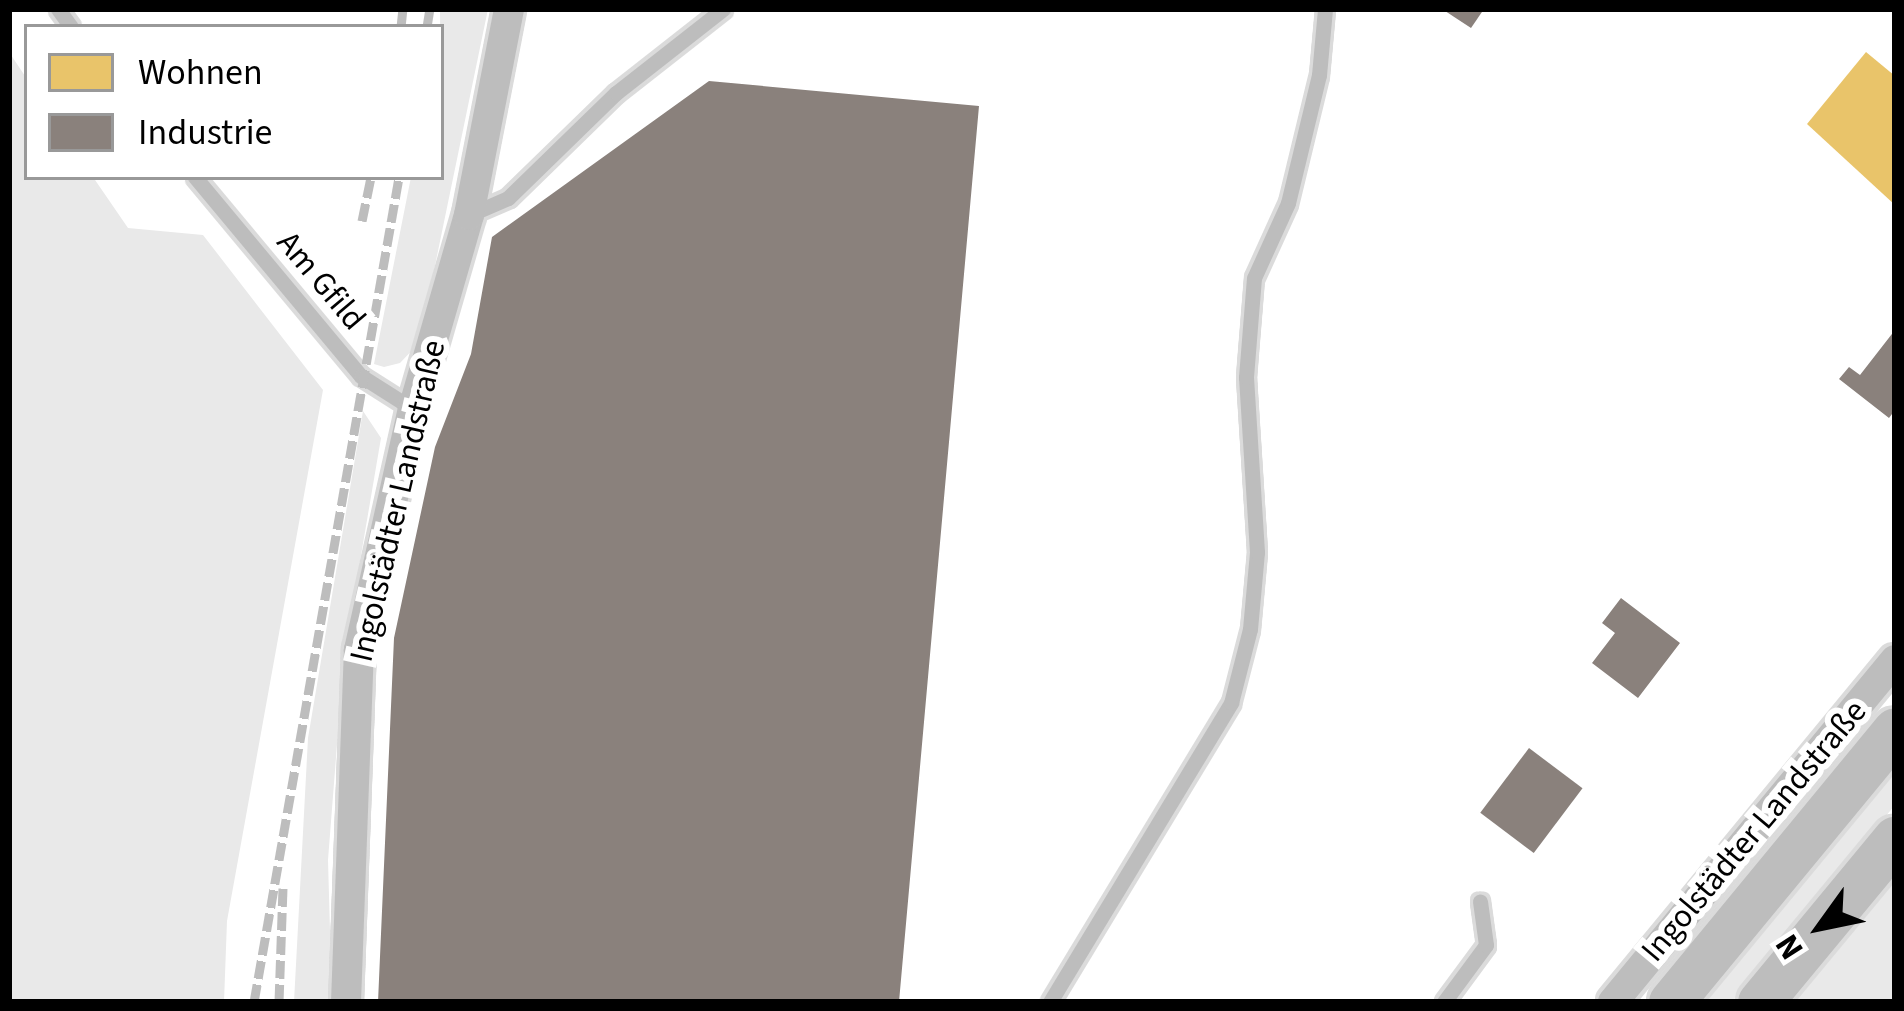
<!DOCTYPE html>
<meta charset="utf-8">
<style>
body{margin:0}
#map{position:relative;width:1904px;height:1011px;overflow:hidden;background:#fff;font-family:"Source Sans 3",sans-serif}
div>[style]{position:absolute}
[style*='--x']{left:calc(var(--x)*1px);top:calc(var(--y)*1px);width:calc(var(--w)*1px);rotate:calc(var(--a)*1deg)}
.green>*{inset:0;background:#e9e9e9}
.homes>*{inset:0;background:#e9c46a}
.industry>*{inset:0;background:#8a817c;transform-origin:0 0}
.roads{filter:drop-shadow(3px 0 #dbdbdb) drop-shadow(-3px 0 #dbdbdb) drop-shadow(0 3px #dbdbdb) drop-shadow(0 -3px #dbdbdb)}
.lane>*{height:15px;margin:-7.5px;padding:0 7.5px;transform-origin:7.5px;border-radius:7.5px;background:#bdbdbd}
.street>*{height:30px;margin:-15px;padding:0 15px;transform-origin:15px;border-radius:15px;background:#bdbdbd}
.primary>*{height:45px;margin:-22.5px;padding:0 22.5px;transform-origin:22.5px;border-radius:22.5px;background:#bdbdbd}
.rail>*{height:9px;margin-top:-4.5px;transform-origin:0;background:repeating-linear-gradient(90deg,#bdbdbd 0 18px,transparent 0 24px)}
span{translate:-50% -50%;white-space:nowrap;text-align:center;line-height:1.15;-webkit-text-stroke:12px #fff;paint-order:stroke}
.street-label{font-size:33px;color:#000}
.frame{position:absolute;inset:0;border:12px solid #000;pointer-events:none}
.legend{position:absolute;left:24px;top:24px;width:420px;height:156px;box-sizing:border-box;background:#fff;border:3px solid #999;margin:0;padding:15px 21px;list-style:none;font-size:36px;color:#000}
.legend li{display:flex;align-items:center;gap:24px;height:60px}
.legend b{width:60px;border:3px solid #999}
.north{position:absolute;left:1760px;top:867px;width:120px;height:120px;-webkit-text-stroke:9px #fff;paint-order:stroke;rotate:237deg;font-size:33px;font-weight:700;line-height:48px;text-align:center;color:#000}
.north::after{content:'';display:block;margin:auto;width:42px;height:54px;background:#000;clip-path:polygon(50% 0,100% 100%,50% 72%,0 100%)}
</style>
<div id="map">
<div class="green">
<i style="clip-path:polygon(440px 9px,488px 9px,419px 343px,400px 363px,384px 367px,374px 364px,411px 177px,441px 177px)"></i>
<i style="clip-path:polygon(9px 52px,27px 79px,27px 177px,93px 177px,128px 228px,203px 235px,323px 390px,227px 921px,224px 1002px,9px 1002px)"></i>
<i style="clip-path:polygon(363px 411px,381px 438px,344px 655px,328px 860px,332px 1002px,294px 1002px,308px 738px)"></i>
<i style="clip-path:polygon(1895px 759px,1895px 805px,1833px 880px,1732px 1002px,1694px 1002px)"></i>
<i style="clip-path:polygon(1895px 872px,1895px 1002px,1788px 1002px)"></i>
</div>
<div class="homes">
<i style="clip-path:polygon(1866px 52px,1895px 76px,1895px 205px,1807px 124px)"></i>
</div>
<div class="industry">
<i style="clip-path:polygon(1442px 9px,1484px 9px,1471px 28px)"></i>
<i style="clip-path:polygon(709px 81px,979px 106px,899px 1002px,378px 1002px,394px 638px,435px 447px,471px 354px,492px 237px)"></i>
<i style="clip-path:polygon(1895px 330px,1895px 410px,1889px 418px,1839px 379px,1849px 367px,1860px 375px)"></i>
<i style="clip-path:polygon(1621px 598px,1680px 643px,1638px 698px,1592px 663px,1615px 633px,1602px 623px)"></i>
<i style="left:1529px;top:748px;width:67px;height:81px;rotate:37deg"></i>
</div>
<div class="roads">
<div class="lane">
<i style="--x:58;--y:9;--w:22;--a:54"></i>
<i style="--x:195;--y:177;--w:259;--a:50.2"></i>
<i style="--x:361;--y:376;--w:62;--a:32.4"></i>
<i style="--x:469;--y:215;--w:43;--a:-23.6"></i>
<i style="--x:508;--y:198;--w:151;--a:-44.2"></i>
<i style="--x:616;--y:93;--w:136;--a:-38.1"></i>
<i style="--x:1050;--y:1002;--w:350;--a:-58.8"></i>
<i style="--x:1231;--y:703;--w:76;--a:-75.6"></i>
<i style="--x:1250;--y:629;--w:77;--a:-84.8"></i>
<i style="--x:1257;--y:552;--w:175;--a:-93.6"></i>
<i style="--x:1246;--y:377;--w:99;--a:-85.4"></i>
<i style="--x:1254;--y:278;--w:82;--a:-65.6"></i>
<i style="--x:1288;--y:203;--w:132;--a:-76.4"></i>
<i style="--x:1319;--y:75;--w:66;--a:-84.8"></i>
<i style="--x:1444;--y:1002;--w:71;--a:-53.6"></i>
<i style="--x:1486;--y:945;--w:44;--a:-97.8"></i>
</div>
<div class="street">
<i style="--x:346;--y:1002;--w:352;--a:-87.9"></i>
<i style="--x:359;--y:650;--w:247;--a:-77.4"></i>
<i style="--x:413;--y:409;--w:202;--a:-73.9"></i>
<i style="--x:469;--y:215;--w:210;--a:-79"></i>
<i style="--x:1613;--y:1002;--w:443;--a:-50.5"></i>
</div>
<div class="primary">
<i style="--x:1671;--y:1002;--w:352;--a:-50.5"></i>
<i style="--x:1760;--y:1002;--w:212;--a:-50.4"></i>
</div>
</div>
<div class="rail">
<i style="--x:401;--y:27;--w:18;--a:-84"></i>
<i style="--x:427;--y:27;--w:18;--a:-81"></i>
<i style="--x:362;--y:221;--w:45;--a:-78.4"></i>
<i style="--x:254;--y:1002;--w:838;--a:-80.03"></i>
<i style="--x:279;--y:1002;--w:114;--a:-88"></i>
</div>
<div class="street-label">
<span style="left:321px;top:281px;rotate:50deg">Am Gfild</span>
<span style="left:398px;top:501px;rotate:-77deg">Ingolstädter Landstraße</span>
<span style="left:1754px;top:831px;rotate:-50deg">Ingolstädter Landstraße</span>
</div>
<div class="frame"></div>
<ul class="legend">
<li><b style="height:33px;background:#e9c46a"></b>Wohnen</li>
<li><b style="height:33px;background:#8a817c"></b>Industrie</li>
</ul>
<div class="north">N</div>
</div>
